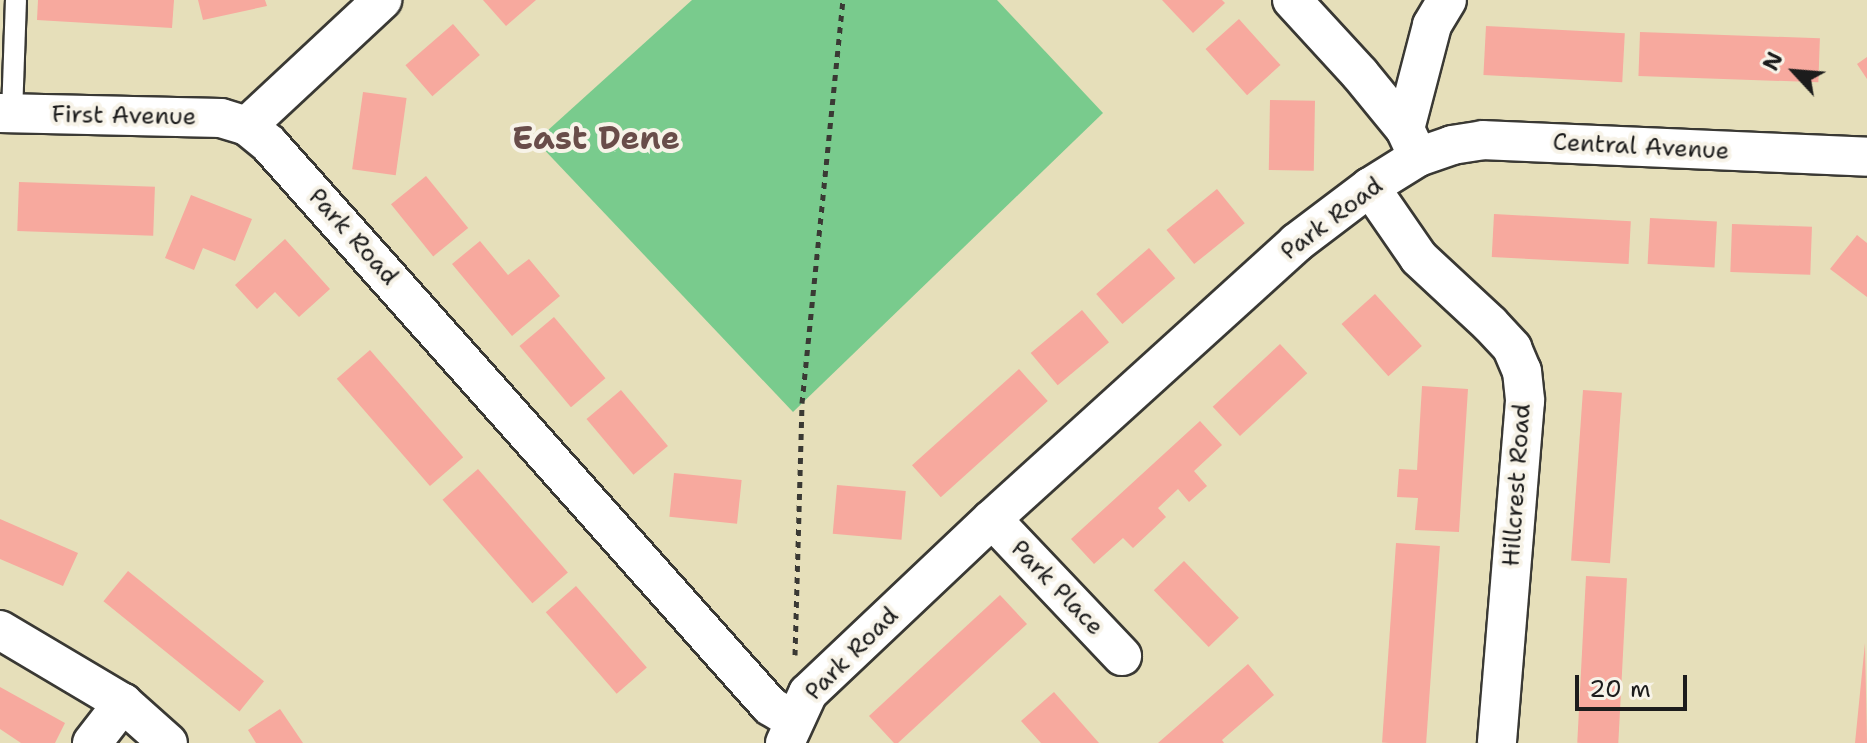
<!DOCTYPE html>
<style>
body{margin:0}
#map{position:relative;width:1867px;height:743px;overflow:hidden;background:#e6dfba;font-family:"Shantell Sans",sans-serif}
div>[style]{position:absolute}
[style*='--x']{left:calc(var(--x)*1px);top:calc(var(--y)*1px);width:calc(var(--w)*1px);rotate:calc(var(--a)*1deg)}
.green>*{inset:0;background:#79cb8d}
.building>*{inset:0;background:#f7a99e;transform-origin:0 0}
.path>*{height:5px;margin-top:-2.5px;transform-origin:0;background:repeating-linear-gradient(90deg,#3a3934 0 6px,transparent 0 12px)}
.roads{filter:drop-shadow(2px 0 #3a3934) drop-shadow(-2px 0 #3a3934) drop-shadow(0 2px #3a3934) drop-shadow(0 -2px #3a3934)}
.lane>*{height:20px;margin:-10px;padding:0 10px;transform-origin:10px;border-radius:10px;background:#fff}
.street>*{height:38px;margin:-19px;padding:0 19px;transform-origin:19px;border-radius:19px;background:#fff}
span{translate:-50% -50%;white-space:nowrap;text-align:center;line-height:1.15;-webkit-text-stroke:8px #f7f3e8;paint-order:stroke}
.street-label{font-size:24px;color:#1c1c1c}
.district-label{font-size:32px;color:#694d4a;font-weight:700}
.north{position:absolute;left:1755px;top:32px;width:80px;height:80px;-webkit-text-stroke:6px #f7f3e8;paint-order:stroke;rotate:296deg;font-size:22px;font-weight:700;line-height:32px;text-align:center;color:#1c1c1c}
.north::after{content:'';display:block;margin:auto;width:28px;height:36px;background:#1c1c1c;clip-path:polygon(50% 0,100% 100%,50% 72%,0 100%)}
.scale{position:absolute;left:1575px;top:675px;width:112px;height:36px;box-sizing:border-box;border:4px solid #1c1c1c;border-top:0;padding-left:10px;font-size:24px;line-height:28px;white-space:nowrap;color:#1c1c1c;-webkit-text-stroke:6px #f7f3e8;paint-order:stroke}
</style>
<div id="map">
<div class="green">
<i style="clip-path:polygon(692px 0,997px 0,1103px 113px,793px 412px,536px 141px)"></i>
</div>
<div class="building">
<i style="clip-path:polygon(38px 0,174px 0,172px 28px,37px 20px)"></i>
<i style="clip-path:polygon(198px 0,265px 0,267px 6px,203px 20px)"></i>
<i style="clip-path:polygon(483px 0,536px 0,506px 26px)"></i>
<i style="clip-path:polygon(1162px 0,1222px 0,1225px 3px,1193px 33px)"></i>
<i style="left:1239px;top:19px;width:62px;height:45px;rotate:48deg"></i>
<i style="left:453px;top:24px;width:41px;height:63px;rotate:49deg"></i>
<i style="left:1486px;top:26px;width:139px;height:49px;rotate:3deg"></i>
<i style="left:1640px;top:32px;width:180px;height:44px;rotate:2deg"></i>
<i style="clip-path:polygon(1867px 57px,1867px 79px,1857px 64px)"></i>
<i style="left:363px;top:92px;width:44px;height:78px;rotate:8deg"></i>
<i style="left:1270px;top:100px;width:45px;height:70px;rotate:1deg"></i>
<i style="left:426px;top:176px;width:67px;height:45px;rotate:51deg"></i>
<i style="left:19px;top:182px;width:136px;height:49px;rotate:2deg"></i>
<i style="left:1217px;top:189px;width:44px;height:65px;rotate:51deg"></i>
<i style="clip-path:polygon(191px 195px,252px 219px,235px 261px,203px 248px,194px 270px,165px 258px)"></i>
<i style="left:1494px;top:214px;width:137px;height:43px;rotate:3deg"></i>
<i style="left:1650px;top:218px;width:67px;height:46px;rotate:3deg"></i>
<i style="left:1732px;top:224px;width:80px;height:48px;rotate:2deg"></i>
<i style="clip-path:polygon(1857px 235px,1867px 243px,1867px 297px,1830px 269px)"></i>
<i style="clip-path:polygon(285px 239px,330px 289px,299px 317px,275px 292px,257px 309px,235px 285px)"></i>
<i style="clip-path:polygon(480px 241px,508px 275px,529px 259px,560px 296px,512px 336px,452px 264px)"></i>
<i style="left:1149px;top:248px;width:40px;height:70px;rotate:49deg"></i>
<i style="left:1375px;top:294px;width:70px;height:45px;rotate:48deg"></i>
<i style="left:1082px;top:310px;width:42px;height:67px;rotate:50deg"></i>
<i style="left:554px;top:317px;width:80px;height:45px;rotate:50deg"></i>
<i style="left:1280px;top:344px;width:40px;height:92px;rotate:47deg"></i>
<i style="left:370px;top:350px;width:142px;height:44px;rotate:49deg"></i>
<i style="left:1019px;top:369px;width:43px;height:144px;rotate:48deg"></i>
<i style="clip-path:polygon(1422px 386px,1468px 389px,1459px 532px,1415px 530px,1418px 498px,1397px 497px,1399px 469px,1417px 470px)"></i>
<i style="left:621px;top:390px;width:73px;height:45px;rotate:50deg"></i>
<i style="left:1583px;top:390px;width:39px;height:171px;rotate:4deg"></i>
<i style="clip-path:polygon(1200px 421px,1222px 445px,1194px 471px,1207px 486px,1189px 502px,1178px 489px,1158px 508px,1166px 517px,1133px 548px,1123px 538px,1094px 564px,1071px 539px)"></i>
<i style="left:478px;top:469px;width:137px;height:47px;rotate:49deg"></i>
<i style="left:674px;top:473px;width:68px;height:44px;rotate:6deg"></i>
<i style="left:837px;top:485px;width:69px;height:49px;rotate:5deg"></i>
<i style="clip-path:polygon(0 519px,78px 553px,63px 586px,0 559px)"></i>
<i style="left:1396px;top:543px;width:44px;height:200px;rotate:4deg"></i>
<i style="left:1184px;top:561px;width:79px;height:42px;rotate:46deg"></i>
<i style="left:128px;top:571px;width:175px;height:39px;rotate:39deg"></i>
<i style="left:1586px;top:576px;width:41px;height:167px;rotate:3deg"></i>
<i style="left:576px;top:586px;width:108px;height:40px;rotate:49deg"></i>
<i style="clip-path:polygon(1000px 595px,1027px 624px,898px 743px,894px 743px,869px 716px)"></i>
<i style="clip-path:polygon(1865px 643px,1867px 743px,1855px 743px)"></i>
<i style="clip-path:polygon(1248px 664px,1274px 695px,1222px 740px,1224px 743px,1158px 743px)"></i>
<i style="clip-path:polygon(0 687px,65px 723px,55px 743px,21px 743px,0 729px)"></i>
<i style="clip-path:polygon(1054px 692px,1099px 743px,1041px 743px,1021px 721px)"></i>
<i style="clip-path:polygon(280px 709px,303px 743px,256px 743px,248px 730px)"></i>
</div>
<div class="path">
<i style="--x:795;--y:655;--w:252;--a:-88.4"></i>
<i style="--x:802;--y:403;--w:405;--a:-84.2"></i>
</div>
<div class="roads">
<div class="lane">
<i style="--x:12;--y:114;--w:114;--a:-88"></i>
</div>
<div class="street">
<i style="--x:1292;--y:0;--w:100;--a:47.4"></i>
<i style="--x:1360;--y:74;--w:71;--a:50.7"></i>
<i style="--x:1405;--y:129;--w:31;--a:65"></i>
<i style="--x:0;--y:113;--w:221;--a:1.3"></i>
<i style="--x:221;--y:118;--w:27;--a:17"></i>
<i style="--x:247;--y:126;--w:28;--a:39"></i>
<i style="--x:269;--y:144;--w:753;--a:48.28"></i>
<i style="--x:770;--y:706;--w:27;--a:31"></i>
<i style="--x:247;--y:126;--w:185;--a:-43"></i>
<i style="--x:1405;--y:129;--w:107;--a:-75.4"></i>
<i style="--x:1432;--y:25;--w:29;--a:-59"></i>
<i style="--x:1370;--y:187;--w:86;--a:55.4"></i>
<i style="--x:1419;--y:258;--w:97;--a:42.9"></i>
<i style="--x:1490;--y:324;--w:33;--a:47"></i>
<i style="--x:1512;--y:348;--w:25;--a:67"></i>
<i style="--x:1522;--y:371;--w:30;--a:84"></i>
<i style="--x:1525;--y:401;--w:343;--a:94.7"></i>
<i style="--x:992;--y:519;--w:189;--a:46.5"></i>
<i style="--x:0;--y:630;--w:143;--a:30.7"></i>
<i style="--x:123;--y:703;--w:60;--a:41.6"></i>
<i style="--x:92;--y:743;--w:51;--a:-52.2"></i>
<i style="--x:785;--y:743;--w:55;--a:-65.3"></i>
<i style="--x:808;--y:693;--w:253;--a:-43.4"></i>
<i style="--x:992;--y:519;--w:411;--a:-42.2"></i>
<i style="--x:1296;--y:243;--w:93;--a:-37.1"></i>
<i style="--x:1370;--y:187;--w:57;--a:-32"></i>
<i style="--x:1418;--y:157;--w:36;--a:-19"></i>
<i style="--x:1452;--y:145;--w:31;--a:-9"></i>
<i style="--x:1483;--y:140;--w:384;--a:2.5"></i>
</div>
</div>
<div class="street-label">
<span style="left:124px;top:116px;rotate:1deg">First Avenue</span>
<span style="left:1641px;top:147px;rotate:3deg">Central Avenue</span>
<span style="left:1332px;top:219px;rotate:-37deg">Park Road</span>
<span style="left:353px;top:237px;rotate:48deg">Park Road</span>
<span style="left:1517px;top:485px;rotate:-86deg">Hillcrest Road</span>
<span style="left:1057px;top:588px;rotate:46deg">Park Place</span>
<span style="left:852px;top:654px;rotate:-45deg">Park Road</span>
</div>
<div class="district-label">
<span style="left:596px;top:138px">East Dene</span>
</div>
<div class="north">N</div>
<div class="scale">20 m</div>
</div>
